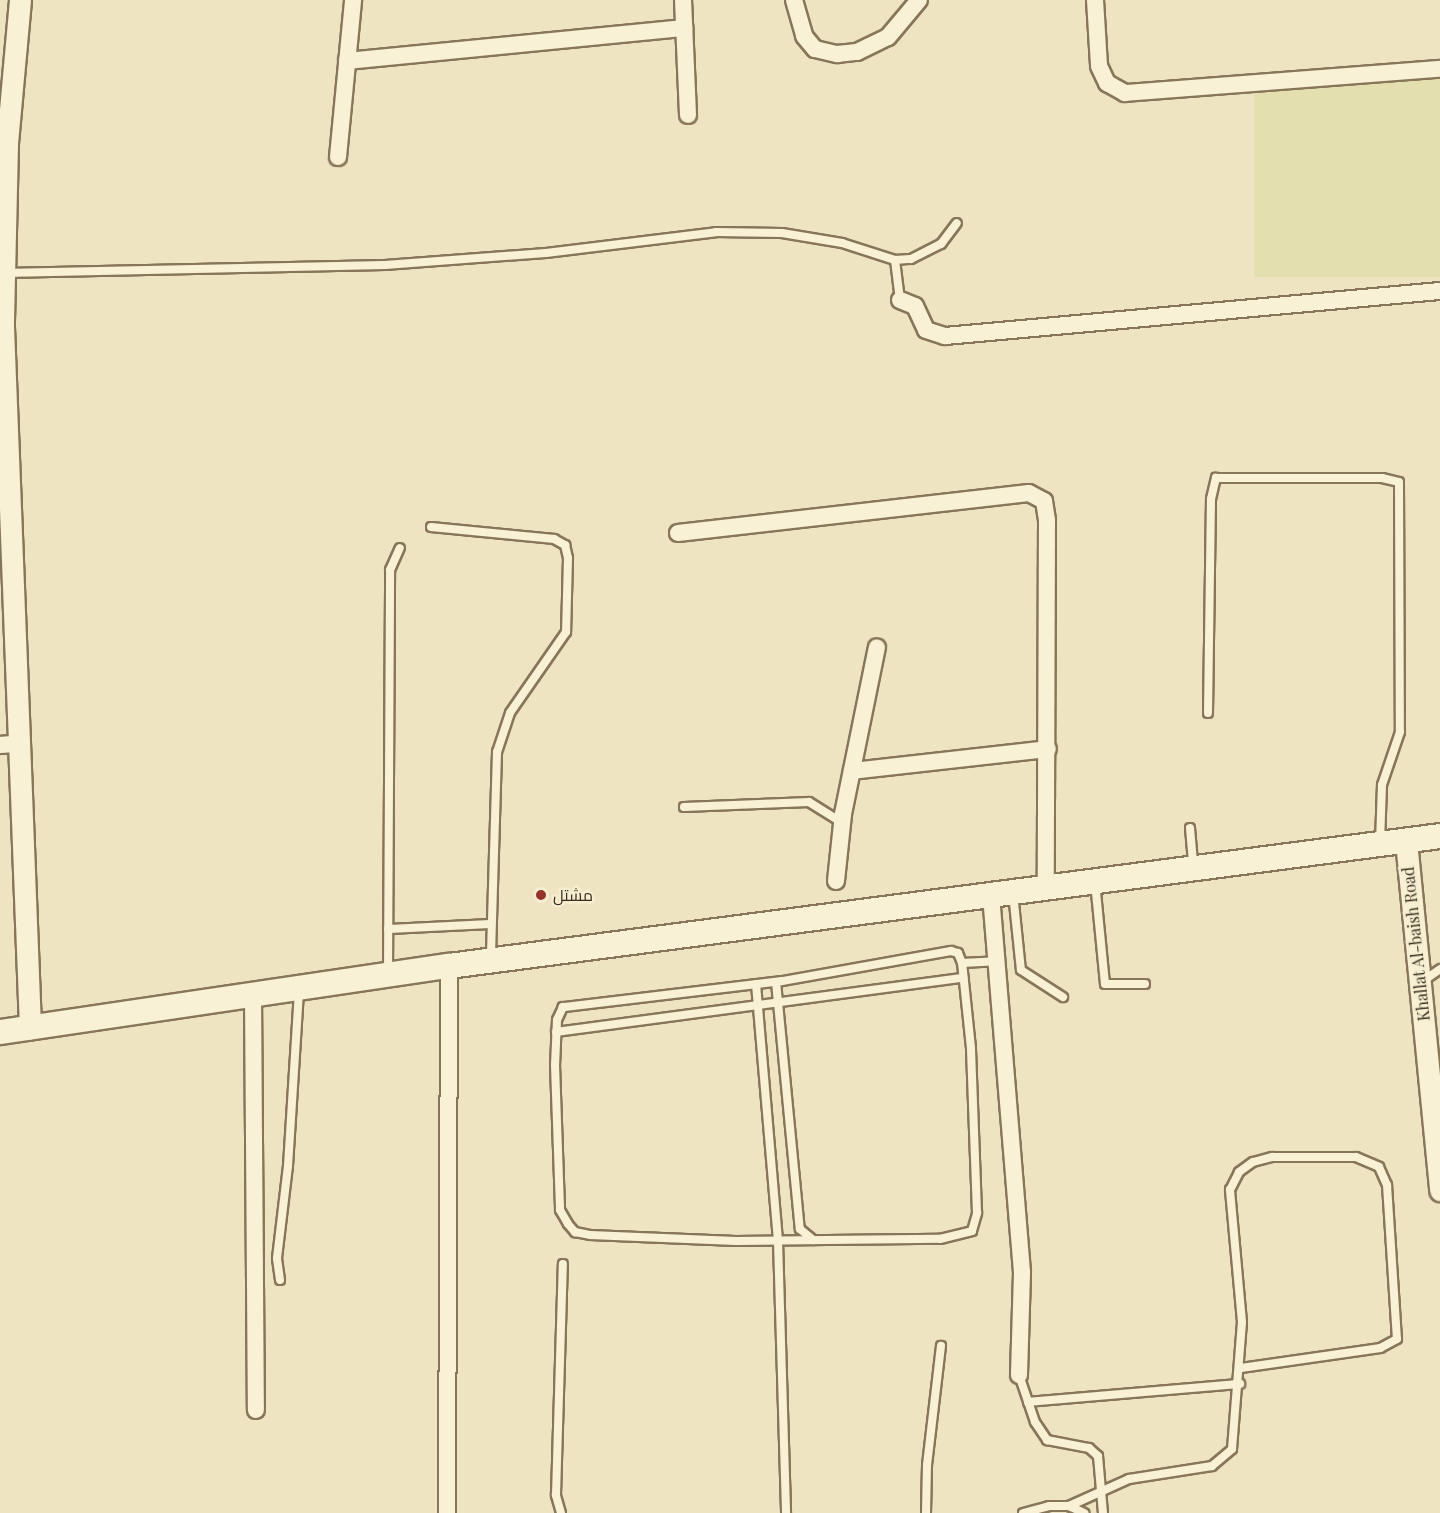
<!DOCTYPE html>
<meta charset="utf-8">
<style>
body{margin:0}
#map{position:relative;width:1440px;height:1513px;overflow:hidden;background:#eee4c2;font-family:"Playfair Display",Cairo,serif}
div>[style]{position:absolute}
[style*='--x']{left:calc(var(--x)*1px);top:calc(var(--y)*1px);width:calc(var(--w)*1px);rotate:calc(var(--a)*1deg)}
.farmland>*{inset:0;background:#e3dfaf;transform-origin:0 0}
.roads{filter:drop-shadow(2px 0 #877659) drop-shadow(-2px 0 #877659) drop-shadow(0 2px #877659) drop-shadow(0 -2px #877659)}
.service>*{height:8px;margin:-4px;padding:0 4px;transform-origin:4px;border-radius:4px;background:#f9f1d5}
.minor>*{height:16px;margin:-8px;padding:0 8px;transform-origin:8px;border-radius:8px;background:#f9f1d5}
.tertiary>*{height:21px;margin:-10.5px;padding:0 10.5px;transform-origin:10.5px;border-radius:10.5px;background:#f9f1d5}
.secondary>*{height:24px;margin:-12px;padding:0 12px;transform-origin:12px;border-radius:12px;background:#f9f1d5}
.dots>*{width:16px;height:16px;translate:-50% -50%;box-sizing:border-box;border:3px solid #f5eed1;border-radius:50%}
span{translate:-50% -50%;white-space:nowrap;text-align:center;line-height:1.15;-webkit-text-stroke:4.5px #f5eed1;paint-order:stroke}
.poi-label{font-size:16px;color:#372c1d}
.left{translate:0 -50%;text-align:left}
.street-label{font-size:16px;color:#372c1d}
</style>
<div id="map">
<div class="farmland">
<i style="left:1440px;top:77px;width:200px;height:186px;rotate:90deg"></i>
</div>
<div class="roads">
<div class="service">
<i style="--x:895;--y:260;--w:40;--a:82.9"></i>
<i style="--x:4;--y:273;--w:381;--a:-1.2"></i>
<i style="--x:385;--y:265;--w:161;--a:-4.3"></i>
<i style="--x:546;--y:253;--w:171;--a:-7"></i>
<i style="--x:716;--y:232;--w:66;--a:0.9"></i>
<i style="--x:782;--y:233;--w:61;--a:9.5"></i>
<i style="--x:842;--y:243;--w:56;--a:17.8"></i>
<i style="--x:895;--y:260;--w:16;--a:-4"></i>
<i style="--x:911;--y:259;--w:34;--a:-27"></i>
<i style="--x:941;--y:244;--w:26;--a:-53"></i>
<i style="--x:431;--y:527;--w:124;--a:5.6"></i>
<i style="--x:554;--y:539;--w:13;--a:29"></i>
<i style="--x:565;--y:545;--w:13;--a:77"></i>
<i style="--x:568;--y:558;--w:74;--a:91.5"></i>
<i style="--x:566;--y:632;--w:98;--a:124.7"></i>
<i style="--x:510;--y:713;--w:41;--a:108.4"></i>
<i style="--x:497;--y:752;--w:206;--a:91.7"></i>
<i style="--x:1208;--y:713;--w:214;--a:-89.2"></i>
<i style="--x:1211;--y:499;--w:22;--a:-77"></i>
<i style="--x:1216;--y:478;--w:166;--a:0"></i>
<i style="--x:1382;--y:478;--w:17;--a:13"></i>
<i style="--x:1399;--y:482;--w:250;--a:89.8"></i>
<i style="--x:1400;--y:732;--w:56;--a:108.8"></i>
<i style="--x:1382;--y:785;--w:56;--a:92"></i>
<i style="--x:684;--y:807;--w:125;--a:-2.3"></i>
<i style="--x:809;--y:802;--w:38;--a:32"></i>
<i style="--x:1190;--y:828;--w:37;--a:85"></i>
<i style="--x:1095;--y:882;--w:102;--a:84.4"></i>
<i style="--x:1105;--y:984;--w:40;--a:0"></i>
<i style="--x:1013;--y:893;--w:77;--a:84.1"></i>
<i style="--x:1021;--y:970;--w:50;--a:32.7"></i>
<i style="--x:388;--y:929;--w:103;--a:-2.8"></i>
<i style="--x:962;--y:963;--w:11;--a:-112"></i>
<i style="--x:958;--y:953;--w:7;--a:-164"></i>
<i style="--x:951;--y:951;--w:172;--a:169.9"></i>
<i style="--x:782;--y:981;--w:221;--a:173.2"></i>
<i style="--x:563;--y:1007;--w:14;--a:115"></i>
<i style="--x:557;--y:1020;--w:45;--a:92.5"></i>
<i style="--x:555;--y:1065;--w:145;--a:88"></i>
<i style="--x:560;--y:1210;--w:16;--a:60"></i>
<i style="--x:568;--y:1224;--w:11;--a:49"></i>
<i style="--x:575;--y:1232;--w:15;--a:11"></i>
<i style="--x:590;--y:1235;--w:146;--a:2.4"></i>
<i style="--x:736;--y:1241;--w:204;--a:-0.6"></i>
<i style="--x:940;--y:1239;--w:33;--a:-14"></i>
<i style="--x:972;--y:1231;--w:19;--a:-74"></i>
<i style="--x:977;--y:1213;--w:165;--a:-92.1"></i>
<i style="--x:971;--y:1048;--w:85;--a:-96"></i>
<i style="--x:962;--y:963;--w:34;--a:-3"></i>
<i style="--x:388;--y:972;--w:402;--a:-89.7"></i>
<i style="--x:390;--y:570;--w:24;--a:-66"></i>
<i style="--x:1423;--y:981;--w:21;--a:-35"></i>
<i style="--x:776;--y:982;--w:248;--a:84.5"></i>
<i style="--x:800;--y:1229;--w:17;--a:40"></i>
<i style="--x:756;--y:984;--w:258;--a:85.1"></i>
<i style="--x:778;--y:1241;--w:272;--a:88.3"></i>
<i style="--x:556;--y:1032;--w:411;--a:-7.6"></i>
<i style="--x:280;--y:1280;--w:22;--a:-98"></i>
<i style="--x:277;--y:1258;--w:93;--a:-83.2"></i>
<i style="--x:288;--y:1166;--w:175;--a:-86.4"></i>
<i style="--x:1019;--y:1375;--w:50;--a:71.2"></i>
<i style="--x:1035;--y:1422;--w:22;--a:56"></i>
<i style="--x:1047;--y:1440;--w:43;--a:10.8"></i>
<i style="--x:1089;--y:1448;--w:12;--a:42"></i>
<i style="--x:1098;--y:1456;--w:57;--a:85"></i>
<i style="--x:1028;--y:1402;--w:213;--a:-4.9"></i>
<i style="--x:1069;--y:1506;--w:66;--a:-24.2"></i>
<i style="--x:1129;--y:1479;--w:84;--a:-8.9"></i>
<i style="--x:1212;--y:1466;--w:26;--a:-40"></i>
<i style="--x:1232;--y:1449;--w:127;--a:-85.5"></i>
<i style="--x:1242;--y:1322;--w:133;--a:-95.2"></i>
<i style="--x:1230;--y:1190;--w:20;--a:-63"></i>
<i style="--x:1239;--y:1172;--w:17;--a:-36"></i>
<i style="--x:1253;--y:1162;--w:20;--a:-15"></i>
<i style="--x:1272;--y:1157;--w:84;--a:0"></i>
<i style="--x:1356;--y:1157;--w:25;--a:23"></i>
<i style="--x:1379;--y:1167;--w:20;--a:66"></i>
<i style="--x:1387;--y:1185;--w:154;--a:86.3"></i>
<i style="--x:1397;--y:1339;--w:19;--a:152"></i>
<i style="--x:1380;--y:1348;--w:140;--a:171.8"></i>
<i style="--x:561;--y:1513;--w:19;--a:-106"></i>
<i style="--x:556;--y:1495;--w:231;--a:-88.3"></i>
<i style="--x:926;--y:1513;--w:48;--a:-88.8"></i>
<i style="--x:927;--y:1465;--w:120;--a:-83.3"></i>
<i style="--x:1023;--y:1513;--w:27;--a:-15"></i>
<i style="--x:1049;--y:1506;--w:20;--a:0"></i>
<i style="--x:1069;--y:1506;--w:17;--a:25"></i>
</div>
<div class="minor">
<i style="--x:683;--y:0;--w:115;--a:87.5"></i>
<i style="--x:794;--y:0;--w:37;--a:74"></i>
<i style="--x:804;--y:36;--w:17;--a:50"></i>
<i style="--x:815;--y:49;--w:23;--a:13"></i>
<i style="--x:837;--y:54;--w:20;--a:-6"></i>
<i style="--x:857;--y:52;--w:34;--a:-26"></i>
<i style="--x:888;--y:37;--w:48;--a:-50"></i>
<i style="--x:1095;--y:0;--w:66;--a:86.5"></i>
<i style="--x:1099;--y:66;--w:19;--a:65"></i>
<i style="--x:1107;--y:83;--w:21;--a:29"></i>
<i style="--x:1125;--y:93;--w:316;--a:-4.4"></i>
<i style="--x:347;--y:61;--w:339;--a:-5.6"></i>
<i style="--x:338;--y:157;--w:158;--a:-84.5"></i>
<i style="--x:900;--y:300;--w:16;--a:22"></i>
<i style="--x:915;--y:306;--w:26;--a:65"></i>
<i style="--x:926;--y:330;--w:20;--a:18"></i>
<i style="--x:945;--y:336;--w:497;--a:-5.2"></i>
<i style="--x:678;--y:533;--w:353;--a:-6.5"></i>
<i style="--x:1029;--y:493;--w:17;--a:28"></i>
<i style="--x:1044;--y:501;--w:20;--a:81"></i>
<i style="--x:1047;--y:521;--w:367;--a:90.2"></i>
<i style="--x:0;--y:745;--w:16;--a:-4"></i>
<i style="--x:852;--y:771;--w:197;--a:-6.4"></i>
<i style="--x:836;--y:881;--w:67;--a:-84"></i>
<i style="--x:843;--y:814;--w:170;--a:-78.5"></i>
<i style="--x:991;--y:895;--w:379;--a:85.3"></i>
<i style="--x:1022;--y:1273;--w:102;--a:91.7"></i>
<i style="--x:253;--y:995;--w:415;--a:89.6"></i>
<i style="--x:447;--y:1513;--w:547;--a:-89.79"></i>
</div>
<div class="tertiary">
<i style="--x:20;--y:0;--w:145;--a:95.2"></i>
<i style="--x:7;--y:144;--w:183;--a:91.3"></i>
<i style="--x:3;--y:327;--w:702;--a:87.79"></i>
<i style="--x:1406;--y:841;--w:351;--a:84.4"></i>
</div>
<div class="secondary">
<i style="--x:0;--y:1032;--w:454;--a:-8.4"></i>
<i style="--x:449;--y:966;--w:999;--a:-7.47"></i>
</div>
</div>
<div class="dots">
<i style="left:541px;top:895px;background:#96322a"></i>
</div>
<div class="poi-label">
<span class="left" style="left:553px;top:895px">مشتل</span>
</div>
<div class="street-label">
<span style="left:1416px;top:944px;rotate:-96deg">Khallat Al-baish Road</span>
</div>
</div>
